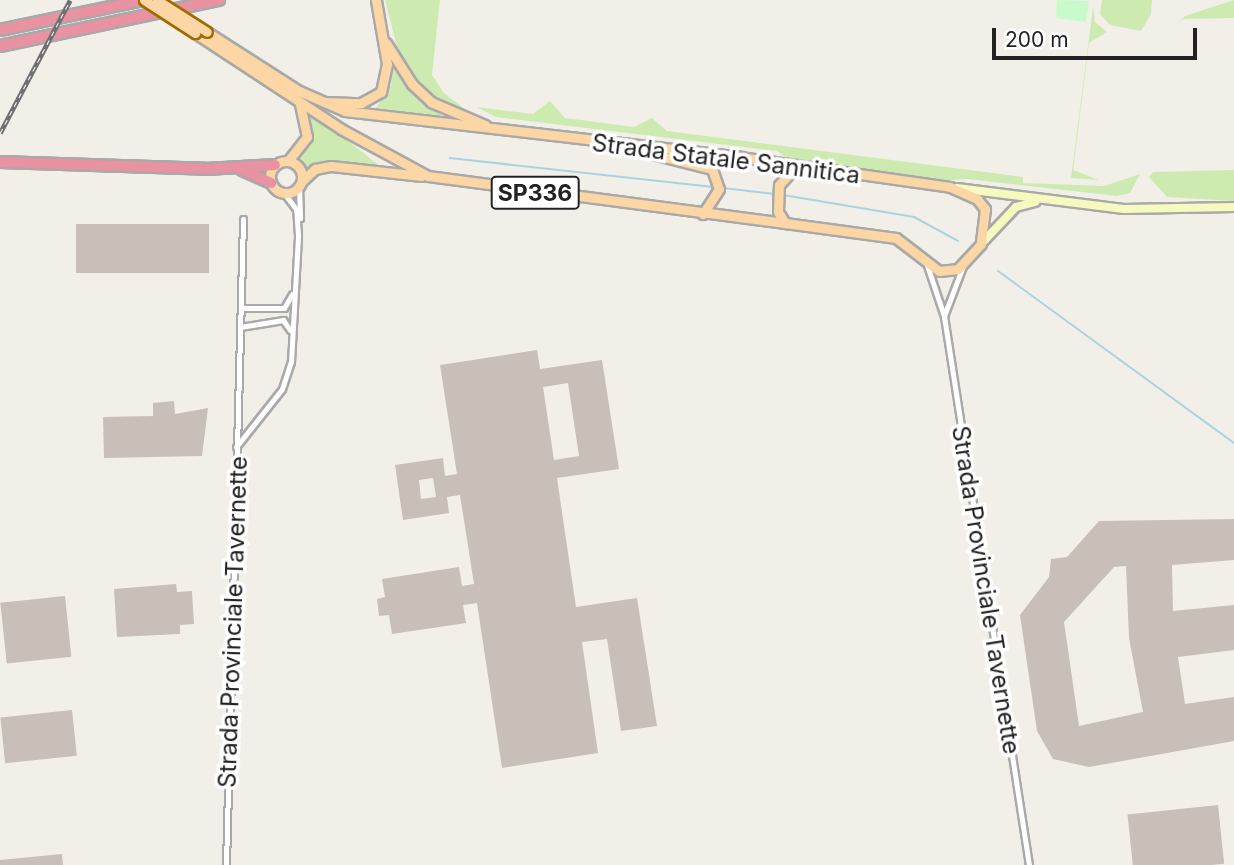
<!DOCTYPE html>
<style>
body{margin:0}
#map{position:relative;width:1234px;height:865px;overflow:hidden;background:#f2efe9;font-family:Inter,sans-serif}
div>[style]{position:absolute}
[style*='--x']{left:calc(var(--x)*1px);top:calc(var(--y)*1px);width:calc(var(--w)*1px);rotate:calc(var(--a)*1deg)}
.grass>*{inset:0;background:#cdebb0}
.park>*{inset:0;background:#c8facc}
.stream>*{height:2px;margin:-1px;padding:0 1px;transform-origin:1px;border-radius:1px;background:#aad3df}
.building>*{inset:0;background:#c7bfb8;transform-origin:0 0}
.roads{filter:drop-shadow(2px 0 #a9a9a9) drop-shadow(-2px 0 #a9a9a9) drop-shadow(0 2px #a9a9a9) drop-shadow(0 -2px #a9a9a9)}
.street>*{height:5px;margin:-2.5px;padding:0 2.5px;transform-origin:2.5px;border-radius:2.5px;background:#fff}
.secondary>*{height:8px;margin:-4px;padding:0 4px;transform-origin:4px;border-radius:4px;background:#f7fabf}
.primary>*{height:9px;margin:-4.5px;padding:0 4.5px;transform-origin:4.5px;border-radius:4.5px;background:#fcd6a4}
.primary>.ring{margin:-4.5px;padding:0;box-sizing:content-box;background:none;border:9px solid #fcd6a4;border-radius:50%}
.highway>*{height:10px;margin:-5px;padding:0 5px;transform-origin:5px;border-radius:5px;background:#e892a2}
.rail>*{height:4.5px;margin-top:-2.25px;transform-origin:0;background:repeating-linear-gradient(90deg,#fff 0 5px,#707070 0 10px);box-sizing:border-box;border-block:2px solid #707070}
.bridges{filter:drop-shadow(2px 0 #a06b00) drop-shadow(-2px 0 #a06b00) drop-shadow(0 2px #a06b00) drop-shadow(0 -2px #a06b00)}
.primary-bridge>*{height:9px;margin:-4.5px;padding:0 4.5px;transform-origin:4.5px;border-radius:4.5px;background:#fcd6a4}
span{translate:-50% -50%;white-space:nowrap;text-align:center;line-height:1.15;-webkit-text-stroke:7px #fff;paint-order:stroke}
.shield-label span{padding:2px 5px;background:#fff;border:2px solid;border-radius:5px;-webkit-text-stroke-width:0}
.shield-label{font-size:23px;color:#222;font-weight:700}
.street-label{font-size:24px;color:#222}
.scale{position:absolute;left:992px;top:28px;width:205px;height:32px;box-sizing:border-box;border:4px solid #222;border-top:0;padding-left:9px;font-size:21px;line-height:24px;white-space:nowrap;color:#222;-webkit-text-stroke:5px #fff;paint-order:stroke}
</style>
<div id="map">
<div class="grass">
<i style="clip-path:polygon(385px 0,440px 0,432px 75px,444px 93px,471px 114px,440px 101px,412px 75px,397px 47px)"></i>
<i style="clip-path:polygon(1102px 0,1152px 0,1151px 14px,1141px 31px,1110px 25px,1100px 14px)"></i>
<i style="clip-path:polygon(1234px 0,1234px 18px,1183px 19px,1176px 25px,1185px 16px)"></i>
<i style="clip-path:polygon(1093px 7px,1095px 22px,1107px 32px,1089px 43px,1073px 170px,1099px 180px,1071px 178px)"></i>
<i style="clip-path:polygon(392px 62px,413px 93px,443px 116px,376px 108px,391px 85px)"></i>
<i style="clip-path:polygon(550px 101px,565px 118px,634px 127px,652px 118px,667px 131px,1023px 177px,1023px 183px,1104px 186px,1140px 174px,1130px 193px,1117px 196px,968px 179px,938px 181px,794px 163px,777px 151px,496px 117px,476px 107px,533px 114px)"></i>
<i style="clip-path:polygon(310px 115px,342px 136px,381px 167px,326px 161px,305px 169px,296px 159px,310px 142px)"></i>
<i style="clip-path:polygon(1234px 170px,1234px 201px,1167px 197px,1149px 177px,1153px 172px)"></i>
</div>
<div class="park">
<i style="clip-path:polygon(1057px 0,1089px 1px,1086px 22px,1056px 18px)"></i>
</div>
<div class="stream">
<i style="--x:450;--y:158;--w:265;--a:6.3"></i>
<i style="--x:723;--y:188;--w:52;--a:6.6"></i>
<i style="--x:783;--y:195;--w:133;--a:9.5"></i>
<i style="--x:914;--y:217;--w:50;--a:28.6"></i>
<i style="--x:998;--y:271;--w:292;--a:36.1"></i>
</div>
<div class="building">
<i style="left:76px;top:224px;width:133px;height:49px"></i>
<i style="clip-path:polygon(evenodd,537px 350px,540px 369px,602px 360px,619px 469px,557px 478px,576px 607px,637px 598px,657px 726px,621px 731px,607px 639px,582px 642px,598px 753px,502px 768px,477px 603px,463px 605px,466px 623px,392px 634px,389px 615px,379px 616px,377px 599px,385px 597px,382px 579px,459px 567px,462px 586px,474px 584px,460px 495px,447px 497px,449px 513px,403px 520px,395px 465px,443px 458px,445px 476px,457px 474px,440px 365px,537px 350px,568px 383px,579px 456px,554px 460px,543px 387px,568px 383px,537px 350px,433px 478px,436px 497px,421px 499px,419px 480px,433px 478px)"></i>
<i style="clip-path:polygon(174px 401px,175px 414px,208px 408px,202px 456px,104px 458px,103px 417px,153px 416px,153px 403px)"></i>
<i style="clip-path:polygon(evenodd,1234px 519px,1234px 560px,1172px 565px,1173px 611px,1234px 605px,1234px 650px,1178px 657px,1185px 704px,1234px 697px,1234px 741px,1089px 767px,1053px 759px,1037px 731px,1020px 615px,1049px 577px,1051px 559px,1067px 557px,1099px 521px,1234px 519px,1126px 566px,1129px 638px,1143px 712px,1079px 726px,1064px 622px,1114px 567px,1126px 566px)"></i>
<i style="clip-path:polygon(176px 584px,177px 592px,192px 591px,194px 624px,180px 625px,180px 634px,117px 637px,114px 589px)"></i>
<i style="left:65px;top:596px;width:61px;height:65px;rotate:84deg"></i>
<i style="left:72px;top:710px;width:46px;height:72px;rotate:84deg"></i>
<i style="left:1218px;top:805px;width:59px;height:91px;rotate:84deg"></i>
<i style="clip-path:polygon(62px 854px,63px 865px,0 865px,0 860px)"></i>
</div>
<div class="roads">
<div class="street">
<i style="--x:299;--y:187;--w:31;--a:88"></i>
<i style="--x:927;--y:265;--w:54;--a:71.6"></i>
<i style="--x:944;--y:316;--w:556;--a:81.2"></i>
<i style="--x:241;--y:308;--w:43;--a:0"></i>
<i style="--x:284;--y:308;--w:16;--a:-60"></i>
<i style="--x:944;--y:316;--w:53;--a:-69.2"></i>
<i style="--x:240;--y:327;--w:44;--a:-9.2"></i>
<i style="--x:283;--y:320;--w:12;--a:55"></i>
<i style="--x:236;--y:447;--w:74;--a:-51.6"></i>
<i style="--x:282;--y:389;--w:28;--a:-72"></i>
<i style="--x:291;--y:362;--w:127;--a:-86.8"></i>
<i style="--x:298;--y:235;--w:26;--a:-94"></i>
<i style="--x:296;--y:209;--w:20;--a:-127"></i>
<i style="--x:226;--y:865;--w:646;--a:-88.49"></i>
</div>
<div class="secondary">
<i style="--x:957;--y:188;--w:168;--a:7.2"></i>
<i style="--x:1124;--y:209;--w:110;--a:-1"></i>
<i style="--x:981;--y:244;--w:51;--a:-46.6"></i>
<i style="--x:1016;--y:207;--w:20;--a:-15"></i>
</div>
<div class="primary">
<i style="--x:207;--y:32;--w:109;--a:32.7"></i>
<i style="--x:299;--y:91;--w:50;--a:23.5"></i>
<i style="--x:345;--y:111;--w:398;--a:6.6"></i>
<i style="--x:740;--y:157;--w:212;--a:8.1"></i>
<i style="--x:950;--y:187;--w:30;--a:24"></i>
<i style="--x:977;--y:199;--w:13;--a:51"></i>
<i style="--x:985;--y:209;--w:35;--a:97"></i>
<i style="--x:981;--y:244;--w:34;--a:133"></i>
<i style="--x:958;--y:269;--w:19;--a:174"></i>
<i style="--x:939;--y:271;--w:54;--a:-142.5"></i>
<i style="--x:896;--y:238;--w:112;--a:-172.3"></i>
<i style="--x:785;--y:223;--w:13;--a:-122"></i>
<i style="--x:778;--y:212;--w:27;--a:-88"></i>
<i style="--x:779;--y:185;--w:24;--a:-48"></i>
<i style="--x:195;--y:33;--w:175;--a:33.3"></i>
<i style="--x:341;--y:129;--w:99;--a:28.4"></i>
<i style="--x:428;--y:176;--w:362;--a:7.5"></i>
<i style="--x:386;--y:43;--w:49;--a:57.6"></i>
<i style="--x:412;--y:84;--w:26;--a:43"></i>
<i style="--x:431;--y:102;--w:59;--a:23.1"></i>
<i style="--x:324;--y:102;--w:37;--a:2"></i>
<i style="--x:361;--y:103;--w:23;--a:-29"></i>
<i style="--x:381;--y:92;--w:29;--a:-78"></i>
<i style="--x:387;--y:64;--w:65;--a:-99.8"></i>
<i style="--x:632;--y:149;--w:82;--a:14"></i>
<i style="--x:712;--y:169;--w:21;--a:71"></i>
<i style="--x:719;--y:189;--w:30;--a:123"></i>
<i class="ring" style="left:270px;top:161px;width:23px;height:23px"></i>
<i style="--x:288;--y:161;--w:31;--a:-52"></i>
<i style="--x:307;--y:137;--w:35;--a:-102"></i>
<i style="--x:302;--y:181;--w:18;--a:-43"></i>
<i style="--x:315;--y:169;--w:16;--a:-11"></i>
<i style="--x:331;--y:166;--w:91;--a:6.3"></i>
</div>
<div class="highway">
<i style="--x:0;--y:30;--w:146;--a:-11.8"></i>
<i style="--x:0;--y:46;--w:224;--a:-11.9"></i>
<i style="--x:0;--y:162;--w:206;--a:1.9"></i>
<i style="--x:206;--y:169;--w:69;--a:-3.3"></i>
<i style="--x:242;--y:170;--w:32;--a:24"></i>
</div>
</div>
<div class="rail">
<i style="--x:0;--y:133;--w:150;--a:-62.2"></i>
</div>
<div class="bridges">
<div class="primary-bridge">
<i style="--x:144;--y:0;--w:61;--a:32.9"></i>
<i style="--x:157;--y:0;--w:59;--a:32.6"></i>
</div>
</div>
<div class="shield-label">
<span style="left:535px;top:193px">SP336</span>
</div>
<div class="street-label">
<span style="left:726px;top:159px;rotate:7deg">Strada Statale Sannitica</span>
<span style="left:986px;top:590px;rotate:81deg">Strada Provinciale Tavernette</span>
<span style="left:233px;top:622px;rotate:-88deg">Strada Provinciale Tavernette</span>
</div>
<div class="scale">200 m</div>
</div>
